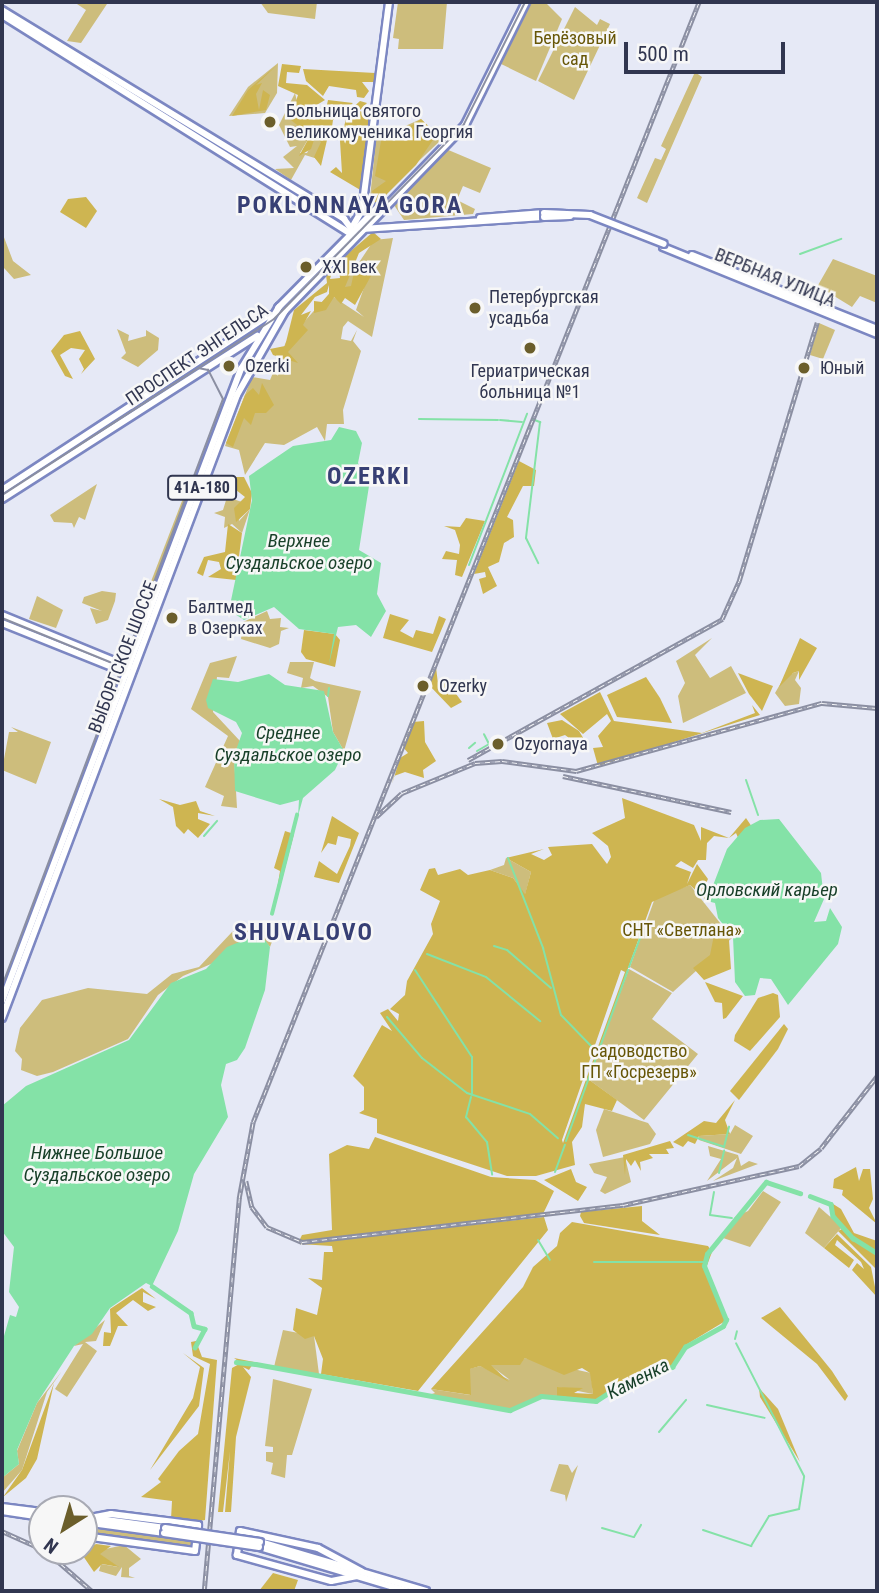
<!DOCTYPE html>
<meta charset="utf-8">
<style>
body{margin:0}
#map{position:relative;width:879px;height:1593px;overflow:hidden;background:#e6e9f6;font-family:"Roboto Condensed",sans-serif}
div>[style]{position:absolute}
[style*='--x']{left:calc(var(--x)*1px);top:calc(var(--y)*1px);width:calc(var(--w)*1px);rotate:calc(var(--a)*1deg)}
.green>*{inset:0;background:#cdbd7c}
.forest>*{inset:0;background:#ceb551}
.water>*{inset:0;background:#84e2a7}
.stream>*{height:2px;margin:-1px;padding:0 1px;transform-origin:1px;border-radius:1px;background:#84e2a7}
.canal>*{height:3.5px;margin:-1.75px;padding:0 1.75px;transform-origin:1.75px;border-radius:1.75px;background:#84e2a7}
.river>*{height:4.5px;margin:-2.25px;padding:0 2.25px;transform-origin:2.25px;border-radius:2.25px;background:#84e2a7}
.roads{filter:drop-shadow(2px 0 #7c87c2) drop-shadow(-2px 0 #7c87c2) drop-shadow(0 2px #7c87c2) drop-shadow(0 -2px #7c87c2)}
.major>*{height:6px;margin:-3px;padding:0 3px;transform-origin:3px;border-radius:3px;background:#fff}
.tram>*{height:2px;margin:-1px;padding:0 1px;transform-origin:1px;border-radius:1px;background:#8b8fa2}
.rail>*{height:4.5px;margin-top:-2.25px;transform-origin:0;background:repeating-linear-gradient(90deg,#f7f7f7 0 5px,#8b8fa2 0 10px);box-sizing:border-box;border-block:2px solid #8b8fa2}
.bridges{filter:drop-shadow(2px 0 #7c87c2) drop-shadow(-2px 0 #7c87c2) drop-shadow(0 2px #7c87c2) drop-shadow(0 -2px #7c87c2)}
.major-bridge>*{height:6px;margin:-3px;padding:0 3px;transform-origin:3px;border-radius:3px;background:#fff}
.dots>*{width:19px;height:19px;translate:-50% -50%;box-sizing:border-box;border:4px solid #f7f7f7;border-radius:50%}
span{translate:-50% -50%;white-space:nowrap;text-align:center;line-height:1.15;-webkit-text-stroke:5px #f7f7f7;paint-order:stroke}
.shield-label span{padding:2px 5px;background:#f7f7f7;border:2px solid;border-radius:5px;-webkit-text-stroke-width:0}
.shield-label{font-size:16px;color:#313650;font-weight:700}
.park-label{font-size:18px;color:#675607}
.poi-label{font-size:18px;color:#313650}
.left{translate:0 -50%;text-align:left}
.street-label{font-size:18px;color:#313650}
.water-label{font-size:19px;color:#173f28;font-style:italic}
.district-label{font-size:24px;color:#373f74;font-weight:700;letter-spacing:2px}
.frame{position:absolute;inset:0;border:4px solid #313650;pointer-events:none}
.north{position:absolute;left:28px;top:1495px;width:70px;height:70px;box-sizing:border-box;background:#f7f7f7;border:2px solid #a8aab4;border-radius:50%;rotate:217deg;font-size:19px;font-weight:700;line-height:28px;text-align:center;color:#313650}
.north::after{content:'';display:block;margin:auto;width:24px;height:32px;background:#6b5e2b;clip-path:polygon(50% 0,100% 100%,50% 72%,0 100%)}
.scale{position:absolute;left:624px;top:42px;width:161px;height:32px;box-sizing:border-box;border:4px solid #313650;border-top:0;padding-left:9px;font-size:21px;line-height:24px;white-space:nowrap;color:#313650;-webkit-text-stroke:5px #f7f7f7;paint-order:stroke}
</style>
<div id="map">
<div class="green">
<i style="clip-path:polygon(74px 2px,107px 4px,81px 43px,67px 41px,86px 10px)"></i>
<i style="clip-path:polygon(260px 2px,317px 2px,315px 19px,268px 13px)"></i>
<i style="clip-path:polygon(398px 2px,447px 2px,443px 49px,398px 49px,399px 39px,393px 38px)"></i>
<i style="clip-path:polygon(529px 2px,545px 2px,562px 19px,536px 81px,499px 63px)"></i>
<i style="clip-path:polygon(575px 7px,597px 25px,600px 19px,610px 24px,574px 100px,538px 81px)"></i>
<i style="clip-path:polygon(278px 63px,277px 93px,265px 113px,229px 116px,248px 87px)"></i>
<i style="clip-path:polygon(695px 72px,702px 77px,647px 203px,637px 198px,655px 158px,661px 160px,666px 149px,661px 146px)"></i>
<i style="clip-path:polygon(295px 93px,299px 110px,292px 120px,310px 136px,300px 153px,307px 153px,315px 137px,321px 141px,321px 160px,305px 155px,291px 180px,275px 169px,294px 168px,283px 157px,297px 146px,290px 147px,279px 125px)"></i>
<i style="clip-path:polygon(421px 119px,441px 140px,369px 208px,376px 139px)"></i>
<i style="clip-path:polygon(446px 149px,491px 168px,480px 193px,463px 186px,457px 200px,475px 209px,473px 214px,404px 220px,392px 202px)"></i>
<i style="clip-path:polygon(2px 232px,13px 261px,31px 275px,14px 279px,4px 268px)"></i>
<i style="clip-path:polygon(393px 238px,372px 337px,348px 321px,343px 327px,341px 339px,351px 341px,357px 330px,353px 341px,361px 351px,343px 410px,344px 424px,327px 424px,325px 441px,317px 427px,284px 445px,265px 443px,245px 475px,239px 450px,225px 446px,252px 377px,270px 380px,286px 342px,329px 294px,364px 317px,356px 310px,366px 282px,342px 292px,354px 258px,356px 267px,374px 240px)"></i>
<i style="clip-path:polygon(833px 259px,877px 276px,877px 303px,860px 296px,852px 307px,821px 288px,818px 295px,813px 294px)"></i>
<i style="clip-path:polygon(819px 323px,835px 330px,823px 359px,810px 355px)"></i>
<i style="clip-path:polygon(146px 330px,159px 338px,158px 350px,138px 367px,121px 358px,126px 353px,117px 329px,129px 335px,128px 341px,146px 336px)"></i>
<i style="clip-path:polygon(194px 483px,195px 484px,138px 634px,135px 623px,187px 488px)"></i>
<i style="clip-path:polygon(97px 484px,85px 520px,79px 517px,74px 528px,72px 523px,54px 522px,50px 515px)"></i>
<i style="clip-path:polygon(227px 497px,242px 502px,239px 521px,250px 509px,242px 533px,232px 524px,224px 528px,225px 517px,214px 513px,223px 510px)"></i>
<i style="clip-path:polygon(102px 591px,116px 593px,115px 601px,108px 620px,96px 624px,90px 608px,102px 611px,82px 603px,84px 597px)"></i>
<i style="clip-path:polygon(37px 596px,63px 610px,56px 628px,29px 619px)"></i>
<i style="clip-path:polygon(267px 611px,270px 619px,281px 618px,280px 627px,289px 628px,281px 631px,279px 644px,270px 648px,241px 639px,243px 622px)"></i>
<i style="clip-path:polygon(712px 638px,695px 655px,710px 678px,731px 666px,746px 693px,683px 723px,678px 696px,685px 683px,676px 661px)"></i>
<i style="clip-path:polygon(237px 656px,229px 678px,217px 677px,213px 712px,240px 741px,234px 756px,237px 808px,221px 806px,224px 796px,205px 787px,228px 736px,191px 709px,210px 663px)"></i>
<i style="clip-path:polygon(290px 662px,314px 662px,310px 678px,315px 681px,361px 691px,344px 751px,333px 732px,328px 697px,313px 686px,301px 688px,303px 678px,287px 673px)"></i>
<i style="clip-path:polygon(799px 671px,795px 680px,801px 688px,799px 704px,785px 706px,775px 693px,785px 676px)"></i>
<i style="clip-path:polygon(11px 727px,51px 742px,36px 784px,2px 770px,9px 732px,18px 732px)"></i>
<i style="clip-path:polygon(506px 858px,531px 872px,525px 895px,513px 878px,490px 870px,504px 865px)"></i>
<i style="clip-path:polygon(690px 885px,732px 938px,673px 992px,630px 967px,655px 898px)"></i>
<i style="clip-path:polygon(262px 924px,278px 926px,270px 947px,265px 941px,183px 976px,158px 995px,128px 1039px,53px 1072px,37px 1076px,21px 1070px,22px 1059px,15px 1051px,20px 1028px,42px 1000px,88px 988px,147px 994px,172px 974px,199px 967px,232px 932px)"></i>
<i style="clip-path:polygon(629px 969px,672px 993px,652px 1019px,698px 1054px,644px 1120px,588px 1079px)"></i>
<i style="clip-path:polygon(604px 1109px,648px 1123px,656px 1134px,650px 1144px,603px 1157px,596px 1130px)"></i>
<i style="clip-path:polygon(735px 1125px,753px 1136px,741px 1154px,699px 1140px,699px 1136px,730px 1134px)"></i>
<i style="clip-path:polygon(708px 1146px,738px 1155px,741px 1166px,749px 1161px,758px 1164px,713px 1181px,733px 1168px,737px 1158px,707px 1181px,721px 1159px,710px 1156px)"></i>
<i style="clip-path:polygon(625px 1157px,631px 1182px,605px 1194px,600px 1191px,607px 1177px,594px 1173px,589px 1164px)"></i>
<i style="clip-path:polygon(763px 1191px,781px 1202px,750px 1247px,723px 1238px,735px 1217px,748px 1211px)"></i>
<i style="clip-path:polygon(819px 1207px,842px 1227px,824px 1248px,805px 1233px)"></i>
<i style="clip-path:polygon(105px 1320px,96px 1341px,85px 1342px,97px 1351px,67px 1397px,55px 1389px,83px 1344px,74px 1346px)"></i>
<i style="clip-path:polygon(283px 1330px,314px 1336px,319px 1374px,274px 1367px)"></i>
<i style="clip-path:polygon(525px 1358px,591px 1373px,593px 1394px,558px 1387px,557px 1396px,541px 1395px,510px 1410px,428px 1395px,435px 1393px,431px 1389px,470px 1395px,469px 1369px,480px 1366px,510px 1380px,490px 1365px,519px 1365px)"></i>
<i style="clip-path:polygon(62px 1371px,47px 1392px,22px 1470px,2px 1493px,2px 1478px,19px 1464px,17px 1451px,37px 1403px)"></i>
<i style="clip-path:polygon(273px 1379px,312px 1389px,292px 1455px,287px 1455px,285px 1478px,271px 1474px,273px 1463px,266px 1461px,266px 1452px,273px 1452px,273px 1447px,265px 1446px)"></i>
<i style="clip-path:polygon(559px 1464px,568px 1465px,572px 1473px,578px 1465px,566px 1502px,565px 1495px,550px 1491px)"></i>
<i style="clip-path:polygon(108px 1516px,187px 1525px,193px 1530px,191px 1547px,89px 1535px,89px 1528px,164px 1537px,165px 1525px)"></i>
<i style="clip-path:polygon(124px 1545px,141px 1559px,129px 1568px,129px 1576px,135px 1578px,121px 1577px,122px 1567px,116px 1576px,99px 1571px,101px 1564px,118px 1567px,99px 1554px,101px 1550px)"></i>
</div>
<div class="forest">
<i style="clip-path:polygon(282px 64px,301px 66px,299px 73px,287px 72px,286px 83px,307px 85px,325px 100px,315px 106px,316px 113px,326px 109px,328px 100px,353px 103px,333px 120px,331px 134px,337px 140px,327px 140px,321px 166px,314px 157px,321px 142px,315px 137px,311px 149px,299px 156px,310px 136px,291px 120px,299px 111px,294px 107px,298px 95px,278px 86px)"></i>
<i style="clip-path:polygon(277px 65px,256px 85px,262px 83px,256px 94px,259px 110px,263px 90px,270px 95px,266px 110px,232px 116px,248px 90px)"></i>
<i style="clip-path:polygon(303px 69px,375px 73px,376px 76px,374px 82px,362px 82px,369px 91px,364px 98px,357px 97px,356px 90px,329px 86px,323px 96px,306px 81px)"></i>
<i style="clip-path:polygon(360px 101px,367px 103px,359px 111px,372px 114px,362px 191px,330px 172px,336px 167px,342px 173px,340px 141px,348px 112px)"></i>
<i style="clip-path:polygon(421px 119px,437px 134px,416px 165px,376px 205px,372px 191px,386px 181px,375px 176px,382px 135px,400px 133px)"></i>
<i style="clip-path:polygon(86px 197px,97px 211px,86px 228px,60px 212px,68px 199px)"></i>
<i style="clip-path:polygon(373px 232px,381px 239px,359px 253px,345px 287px,351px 286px,355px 268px,368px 263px,372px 274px,355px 305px,345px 298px,341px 304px,334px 297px,326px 310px,314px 313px,314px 301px,322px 302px,329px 294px,329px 285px,327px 292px,315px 297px,301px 315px,311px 311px,303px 325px,308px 330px,288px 352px,298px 363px,273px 355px,270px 349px,285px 346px,294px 310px,327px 283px,326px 275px,334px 265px,330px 279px,340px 278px,338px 262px)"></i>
<i style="clip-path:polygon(80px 331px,95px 359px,81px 374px,84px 369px,79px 359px,85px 350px,71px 348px,60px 355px,73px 379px,65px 376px,51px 351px,64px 335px)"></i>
<i style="clip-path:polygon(262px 383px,274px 405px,266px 413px,255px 413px,251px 425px,244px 418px,233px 447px,226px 443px,245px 395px,253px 388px,259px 395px)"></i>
<i style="clip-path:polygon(519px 461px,536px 470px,534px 486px,523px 486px,507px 517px,513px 520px,514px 537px,504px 543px,499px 562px,488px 567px,497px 586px,483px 594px,479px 579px,486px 577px,485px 572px,474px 574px)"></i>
<i style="clip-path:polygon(234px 477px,244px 477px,252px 493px,250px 509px,236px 522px,234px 508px,245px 497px,231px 486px)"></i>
<i style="clip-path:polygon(466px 518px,485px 521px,462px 577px,455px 575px,457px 560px,442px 559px,446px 551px,459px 554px,460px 545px,455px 530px,444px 526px,460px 527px)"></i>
<i style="clip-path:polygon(228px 524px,242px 533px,236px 580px,208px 577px,221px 569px,219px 562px,208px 560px,203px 576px,197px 573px,204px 557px,225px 552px)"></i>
<i style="clip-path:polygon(390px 614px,409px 620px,400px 631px,413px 638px,416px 630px,433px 634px,439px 616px,446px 619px,432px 652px,383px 638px)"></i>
<i style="clip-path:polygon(304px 630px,335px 634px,340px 640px,335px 667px,306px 659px,301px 652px)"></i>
<i style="clip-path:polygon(800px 638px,817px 648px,799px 680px,799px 671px,793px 673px,779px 687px)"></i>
<i style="clip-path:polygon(436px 667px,438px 684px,445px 679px,462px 702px,451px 708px,429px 685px)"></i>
<i style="clip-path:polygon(738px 673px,773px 686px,762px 711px,749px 694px)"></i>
<i style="clip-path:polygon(646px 677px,660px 698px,672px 723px,617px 717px,607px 695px)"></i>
<i style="clip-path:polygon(600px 692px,614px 721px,702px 733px,755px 713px,752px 705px,760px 715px,598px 766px,593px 748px,603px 747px,598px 736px,611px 721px,607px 714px,583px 734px,560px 714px)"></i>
<i style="clip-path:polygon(562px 720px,579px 731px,588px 746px,584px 749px,565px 735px,553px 739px,547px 723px)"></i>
<i style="clip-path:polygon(424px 721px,425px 742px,436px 761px,423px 770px,424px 778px,405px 772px,394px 776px,392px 784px,400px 758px,408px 753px,403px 747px,413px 722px)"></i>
<i style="clip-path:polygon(evenodd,622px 798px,694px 825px,701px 841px,701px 827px,729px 838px,746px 818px,752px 827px,739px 840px,736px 833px,729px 838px,714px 836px,707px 843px,706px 860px,698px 860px,693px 868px,681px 861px,675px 866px,691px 872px,687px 884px,697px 864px,708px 879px,703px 890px,711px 899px,707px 901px,690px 885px,652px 902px,588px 1079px,617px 1100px,612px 1111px,585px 1104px,582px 1127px,572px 1142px,575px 1165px,536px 1176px,507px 1176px,377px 1133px,377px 1119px,359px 1113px,364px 1110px,364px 1087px,353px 1076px,382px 1025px,392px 1031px,380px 1013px,388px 1009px,398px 1021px,399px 1014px,390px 1009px,405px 995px,407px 981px,433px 934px,431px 924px,440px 901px,420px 890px,429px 869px,435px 868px,438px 875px,460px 869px,468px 875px,490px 870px,513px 878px,525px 894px,531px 872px,506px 858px,544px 849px,531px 854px,544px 860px,552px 855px,548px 847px,592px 844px,607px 864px,611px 857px,608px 846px,592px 833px,625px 818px,622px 798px,621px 970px,625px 972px,563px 1143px,562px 1140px,621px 970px)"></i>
<i style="clip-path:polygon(159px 799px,180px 805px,196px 801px,200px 811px,215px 816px,198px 813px,198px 819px,210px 824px,198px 838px,188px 829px,184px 834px,176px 826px,173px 807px)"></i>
<i style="clip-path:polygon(332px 816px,359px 833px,339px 883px,314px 877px,319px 861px,337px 874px,350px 846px,351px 839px,338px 836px,336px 845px,328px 843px,321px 853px)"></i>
<i style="clip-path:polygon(285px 831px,294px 834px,273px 914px,280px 871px,274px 868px)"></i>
<i style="clip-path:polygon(714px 935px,729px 940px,731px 969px,704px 980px,693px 968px,710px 955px)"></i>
<i style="clip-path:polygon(705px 982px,743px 996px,726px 1018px,723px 1019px,722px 1003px,715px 1002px)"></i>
<i style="clip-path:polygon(773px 993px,778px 995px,780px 1017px,750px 1051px,734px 1041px,735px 1035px,758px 998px)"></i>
<i style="clip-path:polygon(784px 1024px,788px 1029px,778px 1049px,739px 1100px,730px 1091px)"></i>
<i style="clip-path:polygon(735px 1100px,725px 1120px,730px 1134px,699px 1136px,695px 1144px,688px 1141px,683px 1147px,673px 1142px,704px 1121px,716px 1123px)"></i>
<i style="clip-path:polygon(375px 1137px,491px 1177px,535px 1180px,554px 1191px,543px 1214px,299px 1241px,302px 1235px,332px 1230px,329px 1154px,347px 1145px,369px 1149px)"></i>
<i style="clip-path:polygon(670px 1141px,674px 1148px,666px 1149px,669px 1154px,649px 1154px,653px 1158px,640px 1162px,641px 1171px,635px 1160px,631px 1166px,626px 1159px,625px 1175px,623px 1155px)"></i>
<i style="clip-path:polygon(856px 1167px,859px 1181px,863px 1169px,870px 1169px,873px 1199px,869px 1208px,877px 1224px,842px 1195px,843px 1190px,833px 1188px,834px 1179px)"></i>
<i style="clip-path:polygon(571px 1169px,576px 1182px,587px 1187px,578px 1201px,544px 1180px)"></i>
<i style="clip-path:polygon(830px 1202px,841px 1209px,854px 1233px,877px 1241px,877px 1270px,838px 1231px,844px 1228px,833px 1217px)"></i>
<i style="clip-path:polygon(642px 1206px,642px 1221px,660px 1235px,584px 1223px,580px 1216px,581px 1212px)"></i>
<i style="clip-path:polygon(544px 1217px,548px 1230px,418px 1391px,321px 1374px,323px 1359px,314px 1336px,305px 1339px,293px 1330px,296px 1308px,317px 1315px,322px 1288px,308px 1278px,322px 1280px,324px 1252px,333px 1252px,332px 1246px,299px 1244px)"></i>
<i style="clip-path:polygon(572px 1222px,708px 1246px,712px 1252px,706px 1268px,727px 1320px,684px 1346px,673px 1365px,624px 1382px,597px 1400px,557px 1396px,557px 1387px,583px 1388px,574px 1393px,593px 1394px,590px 1373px,582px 1368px,564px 1375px,525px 1358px,520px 1365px,491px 1365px,509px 1382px,480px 1366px,470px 1369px,471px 1395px,431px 1389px,523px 1287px,533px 1267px,557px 1246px,560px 1233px)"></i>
<i style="clip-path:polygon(837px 1234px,871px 1267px,877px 1297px,852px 1270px,857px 1263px,864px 1269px,861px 1262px,837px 1240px,835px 1245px,854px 1260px,849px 1268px,824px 1248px)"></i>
<i style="clip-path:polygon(142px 1288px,156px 1299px,143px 1292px,143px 1302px,156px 1307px,148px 1311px,133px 1300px,116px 1313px,128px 1326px,118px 1326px,110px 1346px,103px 1346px,104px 1332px,111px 1333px,110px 1309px)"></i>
<i style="clip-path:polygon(780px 1307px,832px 1371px,848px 1396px,845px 1401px,817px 1364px,761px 1318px)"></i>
<i style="clip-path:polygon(196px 1341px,202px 1357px,217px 1360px,205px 1520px,193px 1522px,171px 1519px,172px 1501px,141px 1497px,161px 1482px,158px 1479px,179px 1451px,198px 1434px,210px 1364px,193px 1356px,191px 1342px)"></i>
<i style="clip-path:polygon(183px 1353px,204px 1368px,199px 1406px,150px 1470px,193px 1398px,200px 1367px)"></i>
<i style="clip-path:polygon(234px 1358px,254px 1362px,249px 1370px,243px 1367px,251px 1377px,236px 1437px,231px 1512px,225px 1512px,230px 1451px,223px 1512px,218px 1512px,232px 1368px,241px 1363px)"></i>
<i style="clip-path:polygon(54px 1383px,37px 1459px,26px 1478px,3px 1497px,22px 1470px)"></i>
<i style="clip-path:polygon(759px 1388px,778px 1409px,800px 1462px,760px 1397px)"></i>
<i style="clip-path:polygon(96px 1544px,111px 1546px,100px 1554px,119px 1567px,102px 1564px,94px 1572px,81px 1553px)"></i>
<i style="clip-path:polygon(273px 1573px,298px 1580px,294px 1591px,259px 1591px)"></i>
</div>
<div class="water">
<i style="clip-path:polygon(339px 427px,356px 431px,362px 443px,358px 463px,369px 486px,359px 550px,381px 563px,377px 594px,386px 611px,371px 637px,356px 625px,338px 627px,329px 664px,334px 634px,299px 629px,274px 607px,244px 620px,229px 610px,252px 500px,249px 476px,293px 446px,331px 440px)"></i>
<i style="clip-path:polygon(269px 674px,285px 685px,324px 691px,333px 732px,344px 751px,335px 770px,303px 798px,298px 816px,299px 800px,280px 805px,235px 791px,234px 756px,242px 733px,236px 722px,208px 708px,206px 700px,213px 679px,238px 682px)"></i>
<i style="clip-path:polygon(779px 819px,821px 873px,824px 899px,814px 922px,826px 921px,830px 908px,842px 927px,838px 944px,788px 1005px,771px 979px,760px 978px,755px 995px,745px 996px,735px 982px,733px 937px,718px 918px,715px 903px,707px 901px,727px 849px,745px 828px,760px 820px)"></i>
<i style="clip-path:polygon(254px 936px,262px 936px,270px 947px,265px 990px,245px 1048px,237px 1060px,226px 1064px,221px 1085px,228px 1117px,194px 1174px,178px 1231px,152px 1286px,146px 1283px,110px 1308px,92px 1334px,74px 1346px,37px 1403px,17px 1450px,19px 1464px,2px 1478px,2px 1343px,10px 1315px,16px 1317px,19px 1307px,9px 1292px,14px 1247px,2px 1231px,2px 1106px,26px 1086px,129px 1040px,171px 983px,206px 969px,227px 947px)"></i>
</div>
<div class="stream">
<i style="--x:800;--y:254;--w:44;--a:-20.1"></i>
<i style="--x:419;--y:419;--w:79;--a:0.7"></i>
<i style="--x:532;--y:419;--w:9;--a:21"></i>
<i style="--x:540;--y:422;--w:117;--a:96.9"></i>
<i style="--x:526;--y:538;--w:28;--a:64"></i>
<i style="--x:500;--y:420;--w:22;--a:5"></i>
<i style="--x:469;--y:565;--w:162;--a:-69"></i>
<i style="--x:328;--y:696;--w:8;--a:-83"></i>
<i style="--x:469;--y:748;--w:8;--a:-40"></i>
<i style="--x:477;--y:751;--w:14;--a:-30"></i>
<i style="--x:489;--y:744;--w:11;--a:-117"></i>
<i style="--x:746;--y:780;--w:37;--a:71"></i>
<i style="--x:204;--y:836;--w:20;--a:-49"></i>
<i style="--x:508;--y:858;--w:97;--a:68.7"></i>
<i style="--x:543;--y:948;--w:69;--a:75"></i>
<i style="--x:561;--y:1015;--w:46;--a:45.9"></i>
<i style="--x:494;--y:946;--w:14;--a:17"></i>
<i style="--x:507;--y:950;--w:58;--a:40.8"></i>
<i style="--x:427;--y:954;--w:63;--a:21.3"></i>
<i style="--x:486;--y:977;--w:70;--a:39.2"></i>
<i style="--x:629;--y:967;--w:33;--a:-69"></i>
<i style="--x:415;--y:970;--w:104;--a:56.8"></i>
<i style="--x:472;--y:1057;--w:38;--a:90"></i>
<i style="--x:387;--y:1017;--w:54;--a:49.5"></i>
<i style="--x:422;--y:1058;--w:57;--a:37.9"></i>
<i style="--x:467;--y:1093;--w:66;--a:18.4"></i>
<i style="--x:530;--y:1114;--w:37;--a:41"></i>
<i style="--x:471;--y:1097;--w:21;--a:104"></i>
<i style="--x:466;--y:1117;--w:33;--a:50"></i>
<i style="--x:487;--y:1142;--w:33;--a:81"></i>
<i style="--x:688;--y:1135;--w:38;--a:18"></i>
<i style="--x:724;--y:1147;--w:21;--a:-76"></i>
<i style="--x:566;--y:1141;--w:182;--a:-70.1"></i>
<i style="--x:555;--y:1172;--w:29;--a:-70"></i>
<i style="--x:719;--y:1173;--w:23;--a:-77"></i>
<i style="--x:714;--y:1192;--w:23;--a:100"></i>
<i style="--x:710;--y:1215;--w:22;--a:8"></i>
<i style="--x:538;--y:1240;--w:23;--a:59"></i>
<i style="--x:594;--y:1262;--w:104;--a:0"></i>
<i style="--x:699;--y:1262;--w:5;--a:0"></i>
<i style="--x:735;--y:1339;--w:8;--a:-76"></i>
<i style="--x:707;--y:1405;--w:59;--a:12.6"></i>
<i style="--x:659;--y:1432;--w:42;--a:-49.8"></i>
<i style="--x:602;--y:1528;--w:33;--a:16"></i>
<i style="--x:634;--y:1537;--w:14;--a:-60"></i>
<i style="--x:703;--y:1530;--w:51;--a:18.4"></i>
<i style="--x:751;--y:1546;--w:35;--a:-59"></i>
<i style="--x:769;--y:1516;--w:31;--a:-13"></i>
<i style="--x:799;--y:1509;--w:33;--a:-81"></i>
<i style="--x:804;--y:1476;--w:149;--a:-117.1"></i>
</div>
<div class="canal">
<i style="--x:272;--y:914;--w:102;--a:-75.8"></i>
</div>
<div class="river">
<i style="--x:810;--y:1196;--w:22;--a:21"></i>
<i style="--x:831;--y:1204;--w:12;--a:81"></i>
<i style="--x:833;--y:1216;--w:30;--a:48"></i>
<i style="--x:853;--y:1238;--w:28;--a:32"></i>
<i style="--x:152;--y:1286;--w:47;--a:34.7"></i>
<i style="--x:191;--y:1313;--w:13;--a:77"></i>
<i style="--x:194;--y:1326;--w:11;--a:15"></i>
<i style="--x:205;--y:1329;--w:21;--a:118"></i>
<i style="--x:236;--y:1362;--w:19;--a:6"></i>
<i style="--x:256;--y:1364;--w:258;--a:10.3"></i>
<i style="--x:510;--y:1410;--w:34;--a:-24"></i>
<i style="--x:541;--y:1396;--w:55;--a:5.2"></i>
<i style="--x:596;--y:1401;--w:33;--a:-33"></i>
<i style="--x:624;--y:1383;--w:51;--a:-18.4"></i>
<i style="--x:672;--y:1367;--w:24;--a:-57"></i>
<i style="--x:685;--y:1347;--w:43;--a:-28.9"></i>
<i style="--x:723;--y:1326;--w:7;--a:-63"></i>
<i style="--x:726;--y:1320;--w:58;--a:-112.2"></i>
<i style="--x:704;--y:1266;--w:12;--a:-76"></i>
<i style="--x:707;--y:1254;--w:93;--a:-50.7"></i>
<i style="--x:766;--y:1182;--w:36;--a:18"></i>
</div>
<div class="roads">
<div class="major">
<i style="--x:2;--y:10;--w:401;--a:31.4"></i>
<i style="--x:344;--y:219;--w:15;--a:53"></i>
<i style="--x:2;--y:15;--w:410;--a:32.1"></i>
<i style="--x:480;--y:218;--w:64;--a:-4.5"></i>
<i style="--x:354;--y:224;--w:16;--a:-60"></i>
<i style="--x:362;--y:210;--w:210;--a:-82.6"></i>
<i style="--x:362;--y:229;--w:182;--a:-3.8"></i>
<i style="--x:663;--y:247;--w:231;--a:22.1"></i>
<i style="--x:692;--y:255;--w:199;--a:21.8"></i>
<i style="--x:278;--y:308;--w:142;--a:-45.3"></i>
<i style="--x:283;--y:313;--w:262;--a:-45.9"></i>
<i style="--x:465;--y:125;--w:137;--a:-63.6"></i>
<i style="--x:2;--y:490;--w:319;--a:-33.2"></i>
<i style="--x:2;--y:499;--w:303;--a:-32.6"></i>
<i style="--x:2;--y:615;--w:137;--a:22.3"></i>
<i style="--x:2;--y:623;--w:135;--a:21.8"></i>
<i style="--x:2;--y:1001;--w:676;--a:-69.29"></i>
<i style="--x:241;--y:369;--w:73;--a:-58.5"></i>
<i style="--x:2;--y:1018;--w:666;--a:-69.33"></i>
<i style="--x:237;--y:395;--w:97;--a:-60.3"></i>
<i style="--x:2;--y:1507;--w:40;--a:7.1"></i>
<i style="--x:2;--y:1511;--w:40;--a:8.5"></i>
<i style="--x:84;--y:1517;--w:82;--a:7.7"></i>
<i style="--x:84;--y:1522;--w:81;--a:7.8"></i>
<i style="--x:84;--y:1536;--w:112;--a:7.7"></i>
<i style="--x:195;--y:1551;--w:26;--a:-83"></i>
<i style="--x:198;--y:1525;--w:88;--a:-172.8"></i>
<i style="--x:111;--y:1514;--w:20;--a:169"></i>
<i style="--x:260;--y:1542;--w:173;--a:16.4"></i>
<i style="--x:259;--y:1547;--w:154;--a:16.6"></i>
<i style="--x:357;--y:1576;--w:26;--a:169"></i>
<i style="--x:331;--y:1581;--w:98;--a:-164.5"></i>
<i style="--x:237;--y:1555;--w:24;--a:-83"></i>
<i style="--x:240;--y:1531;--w:80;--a:12.3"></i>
<i style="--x:318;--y:1548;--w:49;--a:28.1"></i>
</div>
</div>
<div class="tram">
<i style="--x:2;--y:495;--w:324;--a:-32.9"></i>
<i style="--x:274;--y:319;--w:272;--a:-45.7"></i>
<i style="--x:464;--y:124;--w:136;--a:-63.4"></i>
<i style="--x:2;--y:618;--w:119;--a:22.2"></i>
<i style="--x:112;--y:663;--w:15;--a:62"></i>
<i style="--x:2;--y:986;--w:627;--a:-69.37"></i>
<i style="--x:223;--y:399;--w:33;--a:-117"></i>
<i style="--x:208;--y:370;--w:10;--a:-169"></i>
</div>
<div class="rail">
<i style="--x:468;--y:760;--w:291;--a:-29"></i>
<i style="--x:722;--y:619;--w:42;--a:-65.9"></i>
<i style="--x:739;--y:581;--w:270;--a:-73.2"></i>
<i style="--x:563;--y:776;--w:172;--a:12.1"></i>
<i style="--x:376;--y:817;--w:35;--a:-43"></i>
<i style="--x:402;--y:793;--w:79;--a:-22.3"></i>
<i style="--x:475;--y:763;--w:27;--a:-4"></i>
<i style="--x:502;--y:761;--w:75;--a:7.7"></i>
<i style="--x:576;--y:771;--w:255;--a:-15.5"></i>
<i style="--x:822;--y:703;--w:55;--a:5.2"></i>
<i style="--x:246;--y:1181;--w:27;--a:77"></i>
<i style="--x:252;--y:1207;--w:25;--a:53"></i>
<i style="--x:267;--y:1227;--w:38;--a:23"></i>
<i style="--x:302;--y:1242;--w:323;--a:-6.6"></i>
<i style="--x:623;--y:1205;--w:180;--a:-12.5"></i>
<i style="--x:799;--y:1166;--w:28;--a:-39"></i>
<i style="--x:821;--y:1148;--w:91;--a:-52.1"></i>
<i style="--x:2;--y:1531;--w:44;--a:24.2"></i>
<i style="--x:46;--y:1551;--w:61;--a:41"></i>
<i style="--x:204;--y:1591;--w:395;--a:-84.9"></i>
<i style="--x:239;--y:1198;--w:77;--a:-79.6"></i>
<i style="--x:253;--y:1122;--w:1206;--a:-68.29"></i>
</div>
<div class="bridges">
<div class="major-bridge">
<i style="--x:544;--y:213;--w:46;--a:2.5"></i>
<i style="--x:590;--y:215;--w:79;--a:21.4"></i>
<i style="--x:544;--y:217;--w:26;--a:-2"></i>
<i style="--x:165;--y:1528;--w:96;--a:8.4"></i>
<i style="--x:164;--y:1533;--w:96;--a:8.4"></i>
</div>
</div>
<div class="dots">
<i style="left:270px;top:122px;background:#6b5e2b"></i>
<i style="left:306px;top:267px;background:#6b5e2b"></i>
<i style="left:475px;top:308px;background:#6b5e2b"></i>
<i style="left:530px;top:348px;background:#6b5e2b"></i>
<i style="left:229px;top:366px;background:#6b5e2b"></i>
<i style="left:804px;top:368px;background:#6b5e2b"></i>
<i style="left:172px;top:618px;background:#6b5e2b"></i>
<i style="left:423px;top:686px;background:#6b5e2b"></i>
<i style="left:498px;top:744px;background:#6b5e2b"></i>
</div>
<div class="shield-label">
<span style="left:202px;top:488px">41А-180</span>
</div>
<div class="park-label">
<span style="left:575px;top:49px">Берёзовый<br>сад</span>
<span style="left:682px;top:930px">СНТ «Светлана»</span>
<span style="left:639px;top:1062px">садоводство<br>ГП «Госрезерв»</span>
</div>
<div class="poi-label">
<span class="left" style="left:286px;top:122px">Больница святого<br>великомученика Георгия</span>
<span class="left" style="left:322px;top:267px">XXI век</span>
<span class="left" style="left:489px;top:308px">Петербургская<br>усадьба</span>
<span class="left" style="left:245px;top:366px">Ozerki</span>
<span class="left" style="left:820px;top:368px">Юный</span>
<span style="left:530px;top:382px">Гериатрическая<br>больница №1</span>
<span class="left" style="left:188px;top:618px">Балтмед<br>в Озерках</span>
<span class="left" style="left:439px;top:686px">Ozerky</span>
<span class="left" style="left:514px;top:744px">Ozyornaya</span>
</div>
<div class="street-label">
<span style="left:775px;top:278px;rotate:22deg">ВЕРБНАЯ УЛИЦА</span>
<span style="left:197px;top:355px;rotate:-34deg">ПРОСПЕКТ ЭНГЕЛЬСА</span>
<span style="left:123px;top:657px;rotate:-69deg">ВЫБОРГСКОЕ ШОССЕ</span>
</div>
<div class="water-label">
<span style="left:299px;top:552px">Верхнее<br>Суздальское озеро</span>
<span style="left:288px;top:744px">Среднее<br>Суздальское озеро</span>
<span style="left:767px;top:890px">Орловский карьер</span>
<span style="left:97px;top:1164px">Нижнее Большое<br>Суздальское озеро</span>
<span style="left:638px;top:1379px;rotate:-27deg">Каменка</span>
</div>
<div class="district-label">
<span style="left:350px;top:206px">POKLONNAYA GORA</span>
<span style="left:369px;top:477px">OZERKI</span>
<span style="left:304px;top:933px">SHUVALOVO</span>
</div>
<div class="frame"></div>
<div class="north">N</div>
<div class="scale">500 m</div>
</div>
